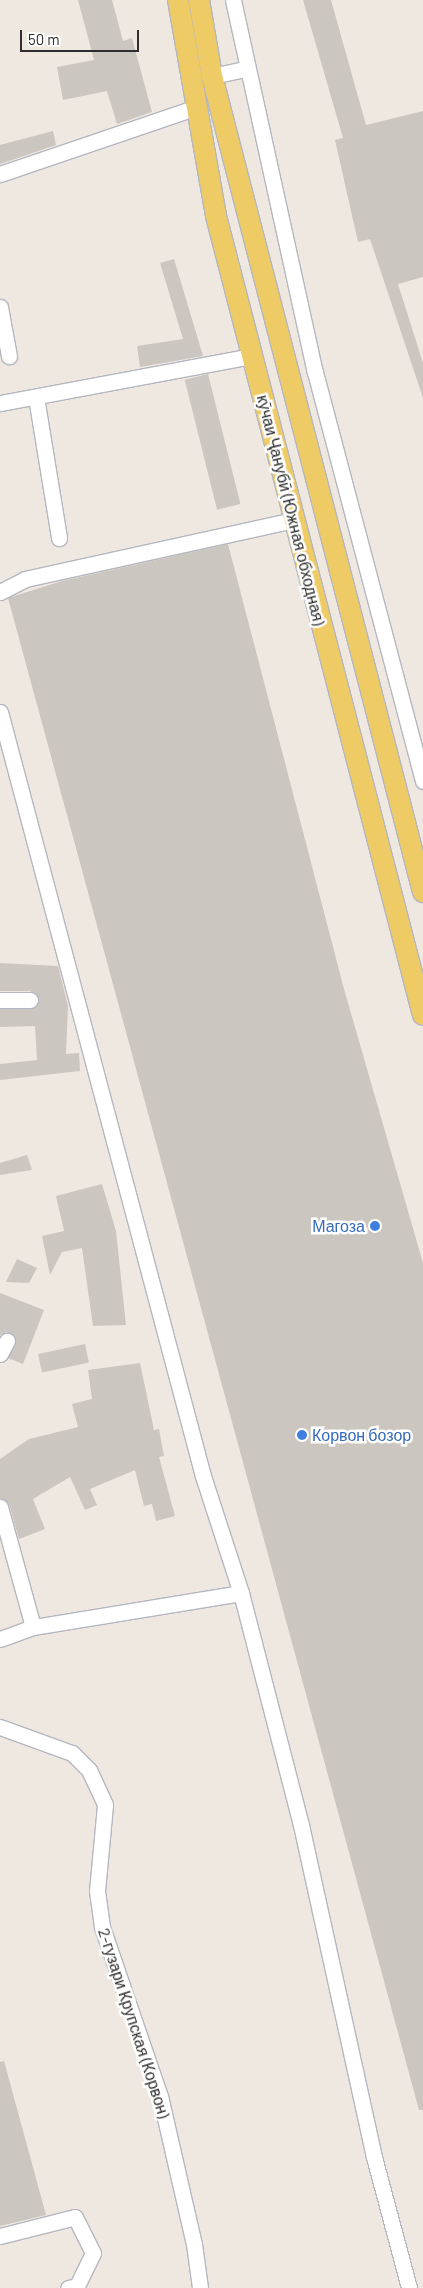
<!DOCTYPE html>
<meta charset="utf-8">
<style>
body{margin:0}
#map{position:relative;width:423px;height:2288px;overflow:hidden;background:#efe8e1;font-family:Barlow,sans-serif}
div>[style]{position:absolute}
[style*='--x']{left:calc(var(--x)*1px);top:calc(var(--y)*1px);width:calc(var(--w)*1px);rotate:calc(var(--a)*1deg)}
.building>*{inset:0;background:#cbc6bf;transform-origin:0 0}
.roads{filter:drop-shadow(1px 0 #b4b7c1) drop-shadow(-1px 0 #b4b7c1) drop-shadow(0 1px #b4b7c1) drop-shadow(0 -1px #b4b7c1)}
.minor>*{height:15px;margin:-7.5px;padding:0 7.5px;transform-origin:7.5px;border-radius:7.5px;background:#fff}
.major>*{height:20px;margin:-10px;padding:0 10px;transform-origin:10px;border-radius:10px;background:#efcb65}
.dots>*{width:14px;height:14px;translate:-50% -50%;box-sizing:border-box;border:2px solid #fff;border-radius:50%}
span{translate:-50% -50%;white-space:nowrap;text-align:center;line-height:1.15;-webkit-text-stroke:5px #fff;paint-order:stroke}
.street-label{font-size:16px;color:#2e2e2e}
.shop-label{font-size:16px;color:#366cbe}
.right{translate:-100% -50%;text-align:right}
.left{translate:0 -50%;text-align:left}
.scale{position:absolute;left:20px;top:30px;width:119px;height:22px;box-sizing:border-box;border:2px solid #2e2e2e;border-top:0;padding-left:6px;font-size:15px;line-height:18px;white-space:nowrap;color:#2e2e2e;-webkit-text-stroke:4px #fff;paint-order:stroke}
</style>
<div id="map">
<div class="building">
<i style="clip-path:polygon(78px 0,112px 0,123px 41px,132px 38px,152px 112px,117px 124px,107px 91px,63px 100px,57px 67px,94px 60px)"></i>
<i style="clip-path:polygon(303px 0,331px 0,366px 125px,423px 111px,423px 277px,398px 284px,423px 363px,423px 398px,370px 239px,358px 242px,335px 140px,343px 138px)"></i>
<i style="clip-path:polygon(53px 131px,56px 145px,0 164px,0 145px)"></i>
<i style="clip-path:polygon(174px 259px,203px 356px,140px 367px,137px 346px,183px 339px,160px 263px)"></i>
<i style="left:208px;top:374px;width:134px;height:24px;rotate:76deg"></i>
<i style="clip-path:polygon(228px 544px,344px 989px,423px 1263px,423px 2110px,419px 2110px,8px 598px,62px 581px)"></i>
<i style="clip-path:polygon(0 963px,58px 966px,68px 1006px,66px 1054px,79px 1053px,80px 1071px,0 1080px,0 1064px,37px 1060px,35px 1026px,0 1027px,0 1009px,30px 1009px,39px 1000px,30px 991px,0 991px)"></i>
<i style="clip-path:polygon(27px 1155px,32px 1170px,0 1175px,0 1163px)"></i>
<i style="clip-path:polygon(102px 1184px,116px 1231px,126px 1325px,93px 1326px,82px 1248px,62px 1252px,50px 1275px,42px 1236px,64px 1231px,56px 1196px)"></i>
<i style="clip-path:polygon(17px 1259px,37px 1268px,29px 1283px,6px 1282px)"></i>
<i style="clip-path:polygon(0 1293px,44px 1310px,23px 1364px,8px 1358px,15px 1336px,7px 1332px,0 1335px)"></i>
<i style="left:85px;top:1344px;width:19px;height:48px;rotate:78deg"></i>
<i style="clip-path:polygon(140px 1363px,154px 1430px,159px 1429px,164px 1456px,159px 1457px,175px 1516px,156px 1521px,152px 1504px,144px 1506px,135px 1470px,90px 1489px,97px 1505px,85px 1510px,70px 1477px,33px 1499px,45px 1529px,19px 1539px,9px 1504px,0 1498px,0 1459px,29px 1439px,78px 1427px,72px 1404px,92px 1399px,88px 1370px)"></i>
<i style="clip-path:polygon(4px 2061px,46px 2215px,0 2226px,0 2062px)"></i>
</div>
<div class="roads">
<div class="minor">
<i style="--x:233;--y:0;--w:381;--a:77.6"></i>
<i style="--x:315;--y:372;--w:423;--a:75.2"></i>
<i style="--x:212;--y:76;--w:34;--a:-12"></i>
<i style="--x:0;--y:174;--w:208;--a:-18.8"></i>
<i style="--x:0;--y:307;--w:50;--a:79.6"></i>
<i style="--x:36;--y:397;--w:143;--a:80.7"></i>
<i style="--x:0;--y:403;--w:256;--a:-10.6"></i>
<i style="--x:0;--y:592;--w:28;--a:-27"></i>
<i style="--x:25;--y:579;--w:274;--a:-12.4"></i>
<i style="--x:0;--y:712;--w:791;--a:75.12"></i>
<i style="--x:203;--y:1476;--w:123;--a:72"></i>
<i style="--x:241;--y:1593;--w:211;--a:170.7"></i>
<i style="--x:33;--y:1627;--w:35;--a:160"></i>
<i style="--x:0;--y:1000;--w:30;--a:0"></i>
<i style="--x:0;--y:1354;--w:15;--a:-62"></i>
<i style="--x:0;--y:1507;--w:124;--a:74.6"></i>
<i style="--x:241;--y:1593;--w:240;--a:75.5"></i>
<i style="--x:301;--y:1825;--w:340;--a:77.6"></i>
<i style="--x:374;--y:2157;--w:136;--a:75"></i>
<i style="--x:0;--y:1727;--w:77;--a:19.9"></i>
<i style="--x:72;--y:1753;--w:24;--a:45"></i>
<i style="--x:89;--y:1770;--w:38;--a:65"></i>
<i style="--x:105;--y:1805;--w:86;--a:95.3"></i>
<i style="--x:97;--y:1891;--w:36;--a:82"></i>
<i style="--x:102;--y:1927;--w:179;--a:71.1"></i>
<i style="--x:160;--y:2096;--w:152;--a:77.1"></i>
<i style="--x:194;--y:2244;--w:44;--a:82.2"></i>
<i style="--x:0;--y:2236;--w:77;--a:-14.2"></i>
<i style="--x:75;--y:2217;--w:40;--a:63.4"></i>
<i style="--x:93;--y:2253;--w:37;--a:116"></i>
<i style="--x:77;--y:2286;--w:9;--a:167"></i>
</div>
<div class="major">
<i style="--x:178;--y:0;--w:219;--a:80"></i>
<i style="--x:216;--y:216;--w:825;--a:75.48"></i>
<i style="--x:199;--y:0;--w:77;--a:80.3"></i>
<i style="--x:212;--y:76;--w:843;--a:75.5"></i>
</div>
</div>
<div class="dots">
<i style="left:375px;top:1226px;background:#3f7fe0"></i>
<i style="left:302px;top:1435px;background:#3f7fe0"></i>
</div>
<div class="street-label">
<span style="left:291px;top:510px;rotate:76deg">кӯчаи Ҷанубӣ (Южная обходная)</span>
<span style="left:134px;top:2023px;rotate:72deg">2-гузари Крупская (Корвон)</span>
</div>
<div class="shop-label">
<span class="right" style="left:365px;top:1226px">Магоза</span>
<span class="left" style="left:312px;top:1435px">Корвон бозор</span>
</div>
<div class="scale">50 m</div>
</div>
